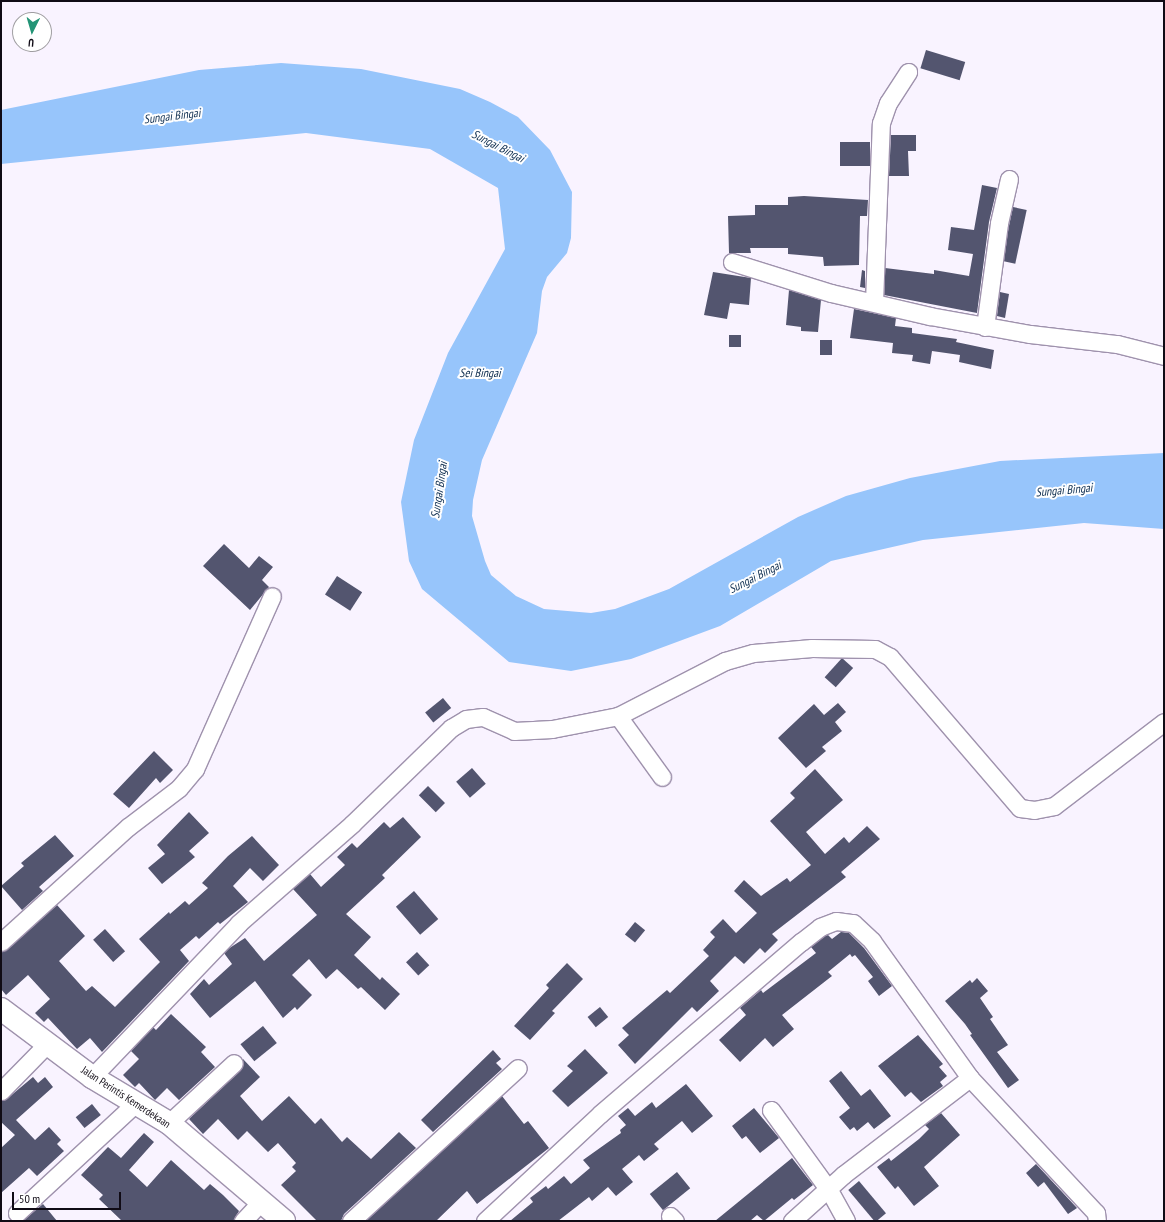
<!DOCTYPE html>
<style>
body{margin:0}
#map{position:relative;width:1165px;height:1222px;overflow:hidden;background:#f9f3ff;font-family:"PT Sans Narrow",sans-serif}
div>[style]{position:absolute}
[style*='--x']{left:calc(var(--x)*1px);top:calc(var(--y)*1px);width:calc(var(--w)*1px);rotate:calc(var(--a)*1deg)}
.water>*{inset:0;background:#97c5fb}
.building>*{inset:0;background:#53556f;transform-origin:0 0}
.roads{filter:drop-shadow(1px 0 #9f92ad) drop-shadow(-1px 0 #9f92ad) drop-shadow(0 1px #9f92ad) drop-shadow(0 -1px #9f92ad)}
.street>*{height:17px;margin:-8.5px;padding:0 8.5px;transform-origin:8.5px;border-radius:8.5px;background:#fff}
.secondary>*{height:22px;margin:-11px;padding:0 11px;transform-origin:11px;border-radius:11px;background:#fff}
span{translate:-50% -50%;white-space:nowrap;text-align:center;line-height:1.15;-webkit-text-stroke:4px #fff;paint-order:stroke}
.street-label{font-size:11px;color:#100b15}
.water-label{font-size:12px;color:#0d2d4f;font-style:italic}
.frame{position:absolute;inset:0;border:2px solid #100b15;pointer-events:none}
.north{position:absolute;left:12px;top:12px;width:40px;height:40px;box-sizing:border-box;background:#fff;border:1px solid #9f9da1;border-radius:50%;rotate:185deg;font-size:11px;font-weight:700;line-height:16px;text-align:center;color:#100b15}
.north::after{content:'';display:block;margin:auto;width:14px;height:18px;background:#239476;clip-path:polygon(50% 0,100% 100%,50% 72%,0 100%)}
.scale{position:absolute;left:12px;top:1192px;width:109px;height:18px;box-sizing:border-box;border:2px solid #100b15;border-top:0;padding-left:5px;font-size:12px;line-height:14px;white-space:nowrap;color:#100b15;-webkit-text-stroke:3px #fff;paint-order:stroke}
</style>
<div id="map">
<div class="water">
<i style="clip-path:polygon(281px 63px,361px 69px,460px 89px,490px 102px,518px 117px,550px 150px,572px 192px,571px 238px,567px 253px,547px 277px,542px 291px,537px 333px,482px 460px,473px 500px,472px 516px,485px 561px,491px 575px,516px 596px,544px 609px,591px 613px,615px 609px,669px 589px,798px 517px,846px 496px,910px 478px,1000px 461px,1164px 453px,1164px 529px,1084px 523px,923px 540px,831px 561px,720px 626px,631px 659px,571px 671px,509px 662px,422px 589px,409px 561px,401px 502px,414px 440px,448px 353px,505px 249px,498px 188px,430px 149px,306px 133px,1px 164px,1px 110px,199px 70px)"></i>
</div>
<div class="building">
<i style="left:926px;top:50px;width:41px;height:19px;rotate:17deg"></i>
<i style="clip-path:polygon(891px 135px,916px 135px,916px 151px,908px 151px,909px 176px,889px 176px)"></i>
<i style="left:840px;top:142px;width:30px;height:24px"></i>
<i style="clip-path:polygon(982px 185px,997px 188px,989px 222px,977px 313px,884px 295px,885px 268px,934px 274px,934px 270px,969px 276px,973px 254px,948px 250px,951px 227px,974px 230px)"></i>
<i style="clip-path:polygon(804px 196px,868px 200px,867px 216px,860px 216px,859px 265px,824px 266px,823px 257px,788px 254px,788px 248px,750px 248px,751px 253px,729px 253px,728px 216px,755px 215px,755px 205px,788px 205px,788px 197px)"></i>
<i style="left:1013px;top:207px;width:14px;height:55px;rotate:12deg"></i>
<i style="clip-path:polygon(862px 270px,865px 271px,865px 288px,860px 287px)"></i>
<i style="clip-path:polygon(713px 272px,751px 278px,749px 305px,730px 303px,727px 319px,704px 315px)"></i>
<i style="clip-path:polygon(789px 290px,821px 300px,818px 332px,801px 331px,801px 327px,786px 325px)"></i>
<i style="clip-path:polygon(1000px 292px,1009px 294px,1005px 318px,997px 316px)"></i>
<i style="clip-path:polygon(854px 309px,896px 318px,895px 326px,912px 328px,912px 333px,957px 339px,956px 342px,994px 350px,991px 369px,959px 362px,960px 355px,932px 351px,930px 364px,912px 361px,913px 355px,892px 353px,893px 343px,850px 338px)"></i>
<i style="left:729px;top:335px;width:12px;height:12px"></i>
<i style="left:820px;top:340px;width:12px;height:15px"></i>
<i style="clip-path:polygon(224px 544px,249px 568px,259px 556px,273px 567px,262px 580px,269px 587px,250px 610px,203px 566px)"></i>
<i style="left:337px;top:576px;width:30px;height:22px;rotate:33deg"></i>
<i style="left:842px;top:658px;width:15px;height:26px;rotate:42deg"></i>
<i style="left:443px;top:698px;width:13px;height:23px;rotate:51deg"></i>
<i style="clip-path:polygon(838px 703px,846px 712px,835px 722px,842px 731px,822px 747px,826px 751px,806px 768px,778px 738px,814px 704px,824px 715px)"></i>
<i style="clip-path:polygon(154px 751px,173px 770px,160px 783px,156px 778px,129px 808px,113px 794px)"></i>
<i style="left:472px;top:768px;width:21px;height:21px;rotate:49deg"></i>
<i style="clip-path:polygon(815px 769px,843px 800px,806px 832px,825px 854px,844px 837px,849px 843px,867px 826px,880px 839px,841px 872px,846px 877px,772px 934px,778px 940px,765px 953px,760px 948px,744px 964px,735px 956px,710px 981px,719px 991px,697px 1012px,692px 1007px,635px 1064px,618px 1045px,629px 1035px,622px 1028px,667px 990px,670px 993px,709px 956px,703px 950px,715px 937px,710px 932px,723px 919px,736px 933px,757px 913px,734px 891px,744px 880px,761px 896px,787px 878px,790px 882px,811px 865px,770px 821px,795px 798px,790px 793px)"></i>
<i style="left:428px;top:786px;width:24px;height:13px;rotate:45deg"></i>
<i style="clip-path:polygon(189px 812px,209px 833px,189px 851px,195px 857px,162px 884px,148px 868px,165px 854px,157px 845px)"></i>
<i style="clip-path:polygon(403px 817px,421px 837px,382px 875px,385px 878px,346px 914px,371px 937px,354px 955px,380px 980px,382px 977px,400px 994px,385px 1010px,361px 987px,358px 989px,337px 969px,326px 979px,309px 959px,292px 975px,312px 995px,297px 1010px,295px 1007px,283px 1018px,255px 981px,210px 1018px,190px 994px,204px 979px,209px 985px,232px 964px,224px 953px,228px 949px,245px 938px,264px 961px,317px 915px,293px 889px,310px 874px,321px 887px,345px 865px,337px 857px,352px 843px,357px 848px,384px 822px,390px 828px)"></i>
<i style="clip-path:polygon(55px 835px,74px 856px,39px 887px,43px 891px,22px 910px,1px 886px,24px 866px,21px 863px)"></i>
<i style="clip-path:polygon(252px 836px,279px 865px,263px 881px,250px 868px,233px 886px,248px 902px,220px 924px,218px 922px,199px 939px,196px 936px,180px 950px,189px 961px,102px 1052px,90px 1038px,77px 1049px,48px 1018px,44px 1022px,35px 1013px,50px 999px,28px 975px,6px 995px,1px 989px,1px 952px,8px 949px,57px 905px,85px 936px,59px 961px,86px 991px,92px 986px,115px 1007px,160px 962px,139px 939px,169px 912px,170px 914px,185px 901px,189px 905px,208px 888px,202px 883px,228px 856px)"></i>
<i style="left:414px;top:891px;width:37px;height:24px;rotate:49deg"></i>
<i style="left:635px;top:922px;width:13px;height:16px;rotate:39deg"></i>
<i style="left:105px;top:929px;width:30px;height:16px;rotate:48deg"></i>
<i style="clip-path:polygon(841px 932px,849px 933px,864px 948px,892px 986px,879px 996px,868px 981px,873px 977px,855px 955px,852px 957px,850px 954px,828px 972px,832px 976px,782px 1015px,794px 1029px,773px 1047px,765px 1038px,740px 1062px,719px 1040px,746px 1015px,740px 1008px,761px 990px,763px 993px,816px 953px,811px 947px,825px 936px,828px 935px,832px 939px)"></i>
<i style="left:417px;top:952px;width:18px;height:15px;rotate:47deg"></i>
<i style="clip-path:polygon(567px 963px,583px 979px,552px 1011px,555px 1013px,530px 1040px,514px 1026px,549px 988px,546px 985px)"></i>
<i style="clip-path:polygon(977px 978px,988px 991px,980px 998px,993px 1017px,990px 1019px,1008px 1045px,997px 1052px,1019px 1080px,1008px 1088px,970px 1035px,972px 1034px,965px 1024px,945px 1001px,970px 980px,972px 983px)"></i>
<i style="left:600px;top:1007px;width:13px;height:16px;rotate:51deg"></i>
<i style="clip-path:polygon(171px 1014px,206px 1047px,201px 1052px,215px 1067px,179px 1100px,167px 1088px,155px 1100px,139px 1083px,135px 1087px,123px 1075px,139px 1059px,131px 1051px,153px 1027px,156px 1030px)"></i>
<i style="left:263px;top:1026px;width:22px;height:29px;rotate:51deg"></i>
<i style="clip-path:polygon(918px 1035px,943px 1064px,939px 1067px,947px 1076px,940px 1082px,943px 1086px,921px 1102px,911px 1092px,905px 1097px,878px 1066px)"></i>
<i style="clip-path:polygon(585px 1049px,608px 1073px,568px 1107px,552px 1091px,573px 1071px,567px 1066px)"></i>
<i style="clip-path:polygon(493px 1050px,501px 1059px,496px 1063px,502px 1069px,433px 1132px,421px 1120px)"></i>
<i style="clip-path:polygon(243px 1059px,260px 1077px,240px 1096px,262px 1121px,289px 1096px,315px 1124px,321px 1118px,342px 1142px,347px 1137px,371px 1159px,399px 1132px,416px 1148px,344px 1214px,341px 1221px,317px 1221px,281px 1185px,296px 1171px,292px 1167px,296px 1163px,278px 1143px,268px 1152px,247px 1131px,238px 1140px,218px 1119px,203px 1134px,189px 1119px,241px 1070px)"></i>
<i style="clip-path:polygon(841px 1071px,861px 1096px,870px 1089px,891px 1116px,874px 1129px,868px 1122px,857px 1131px,854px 1127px,850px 1130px,839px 1117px,850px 1108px,829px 1081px)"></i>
<i style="clip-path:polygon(33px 1077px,38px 1083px,45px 1077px,53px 1087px,16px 1120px,35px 1140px,49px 1127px,61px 1140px,57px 1144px,64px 1151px,37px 1176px,29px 1168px,1px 1193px,1px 1148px,15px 1135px,1px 1122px,1px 1101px,8px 1098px)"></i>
<i style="clip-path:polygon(686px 1084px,713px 1116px,692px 1133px,682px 1121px,654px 1144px,659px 1149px,644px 1161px,639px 1155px,622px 1169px,633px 1182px,616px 1196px,608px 1187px,592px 1201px,589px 1197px,558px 1221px,510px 1221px,533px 1202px,530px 1198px,546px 1186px,548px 1189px,564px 1176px,571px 1184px,590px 1168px,583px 1160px,621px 1133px,620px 1130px,626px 1125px,618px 1116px,628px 1108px,635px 1116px,652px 1102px,656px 1108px)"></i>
<i style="clip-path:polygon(502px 1096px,524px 1124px,528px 1121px,549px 1148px,477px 1204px,467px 1191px,436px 1221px,366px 1221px)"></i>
<i style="left:92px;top:1104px;width:14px;height:21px;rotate:51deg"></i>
<i style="clip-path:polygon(754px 1108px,779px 1138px,760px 1153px,746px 1136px,742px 1139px,732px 1126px)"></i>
<i style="clip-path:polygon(941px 1113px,960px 1135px,924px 1167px,939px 1186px,914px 1206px,898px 1186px,895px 1189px,877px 1167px,889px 1158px,891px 1161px,919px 1139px,929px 1129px,925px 1125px)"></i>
<i style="clip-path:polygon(144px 1133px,154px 1142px,129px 1170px,147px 1187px,171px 1160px,204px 1190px,210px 1184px,223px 1195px,239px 1211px,233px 1221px,122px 1221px,99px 1199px,103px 1195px,81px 1175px,108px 1147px,121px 1158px)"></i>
<i style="clip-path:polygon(792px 1158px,813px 1185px,794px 1200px,792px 1198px,764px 1221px,757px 1215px,750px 1221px,715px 1221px)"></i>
<i style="clip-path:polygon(1036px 1164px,1077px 1208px,1068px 1214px,1044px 1182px,1038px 1187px,1026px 1173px)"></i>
<i style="left:677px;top:1172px;width:21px;height:35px;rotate:51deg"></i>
<i style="left:859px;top:1181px;width:42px;height:14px;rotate:50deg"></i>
<i style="clip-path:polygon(43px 1204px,57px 1221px,23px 1221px,24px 1220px)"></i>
</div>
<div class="roads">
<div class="street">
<i style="--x:732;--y:262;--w:104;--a:17.4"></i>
<i style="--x:831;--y:293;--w:102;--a:13.1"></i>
<i style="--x:930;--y:316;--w:102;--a:10.2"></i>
<i style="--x:1030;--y:334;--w:88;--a:6.6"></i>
<i style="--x:1117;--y:344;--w:49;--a:14.3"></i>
<i style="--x:874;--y:302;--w:179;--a:-87.8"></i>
<i style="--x:881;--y:123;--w:21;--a:-71"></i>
<i style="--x:888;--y:103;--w:37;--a:-57"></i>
<i style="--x:985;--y:327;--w:105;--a:-82.3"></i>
<i style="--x:999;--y:223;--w:45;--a:-77.2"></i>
<i style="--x:618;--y:716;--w:75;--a:54.2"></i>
<i style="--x:1;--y:942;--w:171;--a:-42.2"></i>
<i style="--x:128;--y:827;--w:64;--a:-37.4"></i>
<i style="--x:179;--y:788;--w:25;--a:-50"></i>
<i style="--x:195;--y:769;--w:189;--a:-66"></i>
<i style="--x:92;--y:1077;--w:213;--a:-46.3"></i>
<i style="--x:239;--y:923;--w:150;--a:-41.2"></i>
<i style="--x:352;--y:824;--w:138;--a:-44.1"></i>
<i style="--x:451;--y:728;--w:17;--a:-31"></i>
<i style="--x:466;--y:719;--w:17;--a:-7"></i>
<i style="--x:483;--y:717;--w:34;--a:24"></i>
<i style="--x:514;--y:731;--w:38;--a:-3"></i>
<i style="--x:552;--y:729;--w:67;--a:-11.1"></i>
<i style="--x:618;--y:716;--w:120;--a:-27.2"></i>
<i style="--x:725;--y:661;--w:29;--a:-16"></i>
<i style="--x:753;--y:653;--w:59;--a:-4.8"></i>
<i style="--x:812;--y:648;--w:63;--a:0.9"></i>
<i style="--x:875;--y:649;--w:17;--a:28"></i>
<i style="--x:890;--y:657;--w:199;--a:49.3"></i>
<i style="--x:1020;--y:808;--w:14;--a:8"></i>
<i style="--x:1034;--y:810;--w:20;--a:-11"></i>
<i style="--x:1054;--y:806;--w:138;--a:-37.4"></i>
<i style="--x:1;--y:1091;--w:67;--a:-45.6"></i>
<i style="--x:771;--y:1110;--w:99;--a:54.1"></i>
<i style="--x:829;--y:1190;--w:35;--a:61"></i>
<i style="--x:169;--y:1123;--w:88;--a:-42.7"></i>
<i style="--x:17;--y:1213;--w:163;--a:-42.8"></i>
<i style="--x:670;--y:1216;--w:7;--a:45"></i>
<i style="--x:243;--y:1221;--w:25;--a:-47"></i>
<i style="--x:351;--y:1221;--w:226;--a:-42.5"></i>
<i style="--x:485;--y:1221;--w:157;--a:-42.9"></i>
<i style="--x:600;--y:1114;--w:265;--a:-40.6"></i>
<i style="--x:801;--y:942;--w:24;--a:-38"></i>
<i style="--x:820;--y:927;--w:17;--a:-21"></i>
<i style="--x:836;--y:921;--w:17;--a:7"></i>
<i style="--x:853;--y:923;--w:26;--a:43"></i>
<i style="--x:872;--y:941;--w:168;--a:54.4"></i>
<i style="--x:970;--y:1078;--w:185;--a:47"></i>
<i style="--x:1096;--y:1213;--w:8;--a:83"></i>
<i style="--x:792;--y:1221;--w:69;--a:-42"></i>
<i style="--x:843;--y:1175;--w:160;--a:-37.4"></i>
</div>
<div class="secondary">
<i style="--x:1;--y:1009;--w:114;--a:36.8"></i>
<i style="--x:92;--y:1077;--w:90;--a:30.9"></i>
<i style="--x:169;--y:1123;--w:151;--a:40.4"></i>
</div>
</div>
<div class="street-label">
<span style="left:126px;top:1097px;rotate:33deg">Jalan Perintis Kemerdekaan</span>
</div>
<div class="water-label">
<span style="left:172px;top:116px;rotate:-7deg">Sungai Bingai</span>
<span style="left:498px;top:146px;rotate:27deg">Sungai Bingai</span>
<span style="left:480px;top:373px">Sei Bingai</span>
<span style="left:439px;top:490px;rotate:-82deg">Sungai Bingai</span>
<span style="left:1064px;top:490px;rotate:-5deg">Sungai Bingai</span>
<span style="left:755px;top:577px;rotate:-27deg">Sungai Bingai</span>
</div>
<div class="frame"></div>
<div class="north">U</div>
<div class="scale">50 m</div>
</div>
